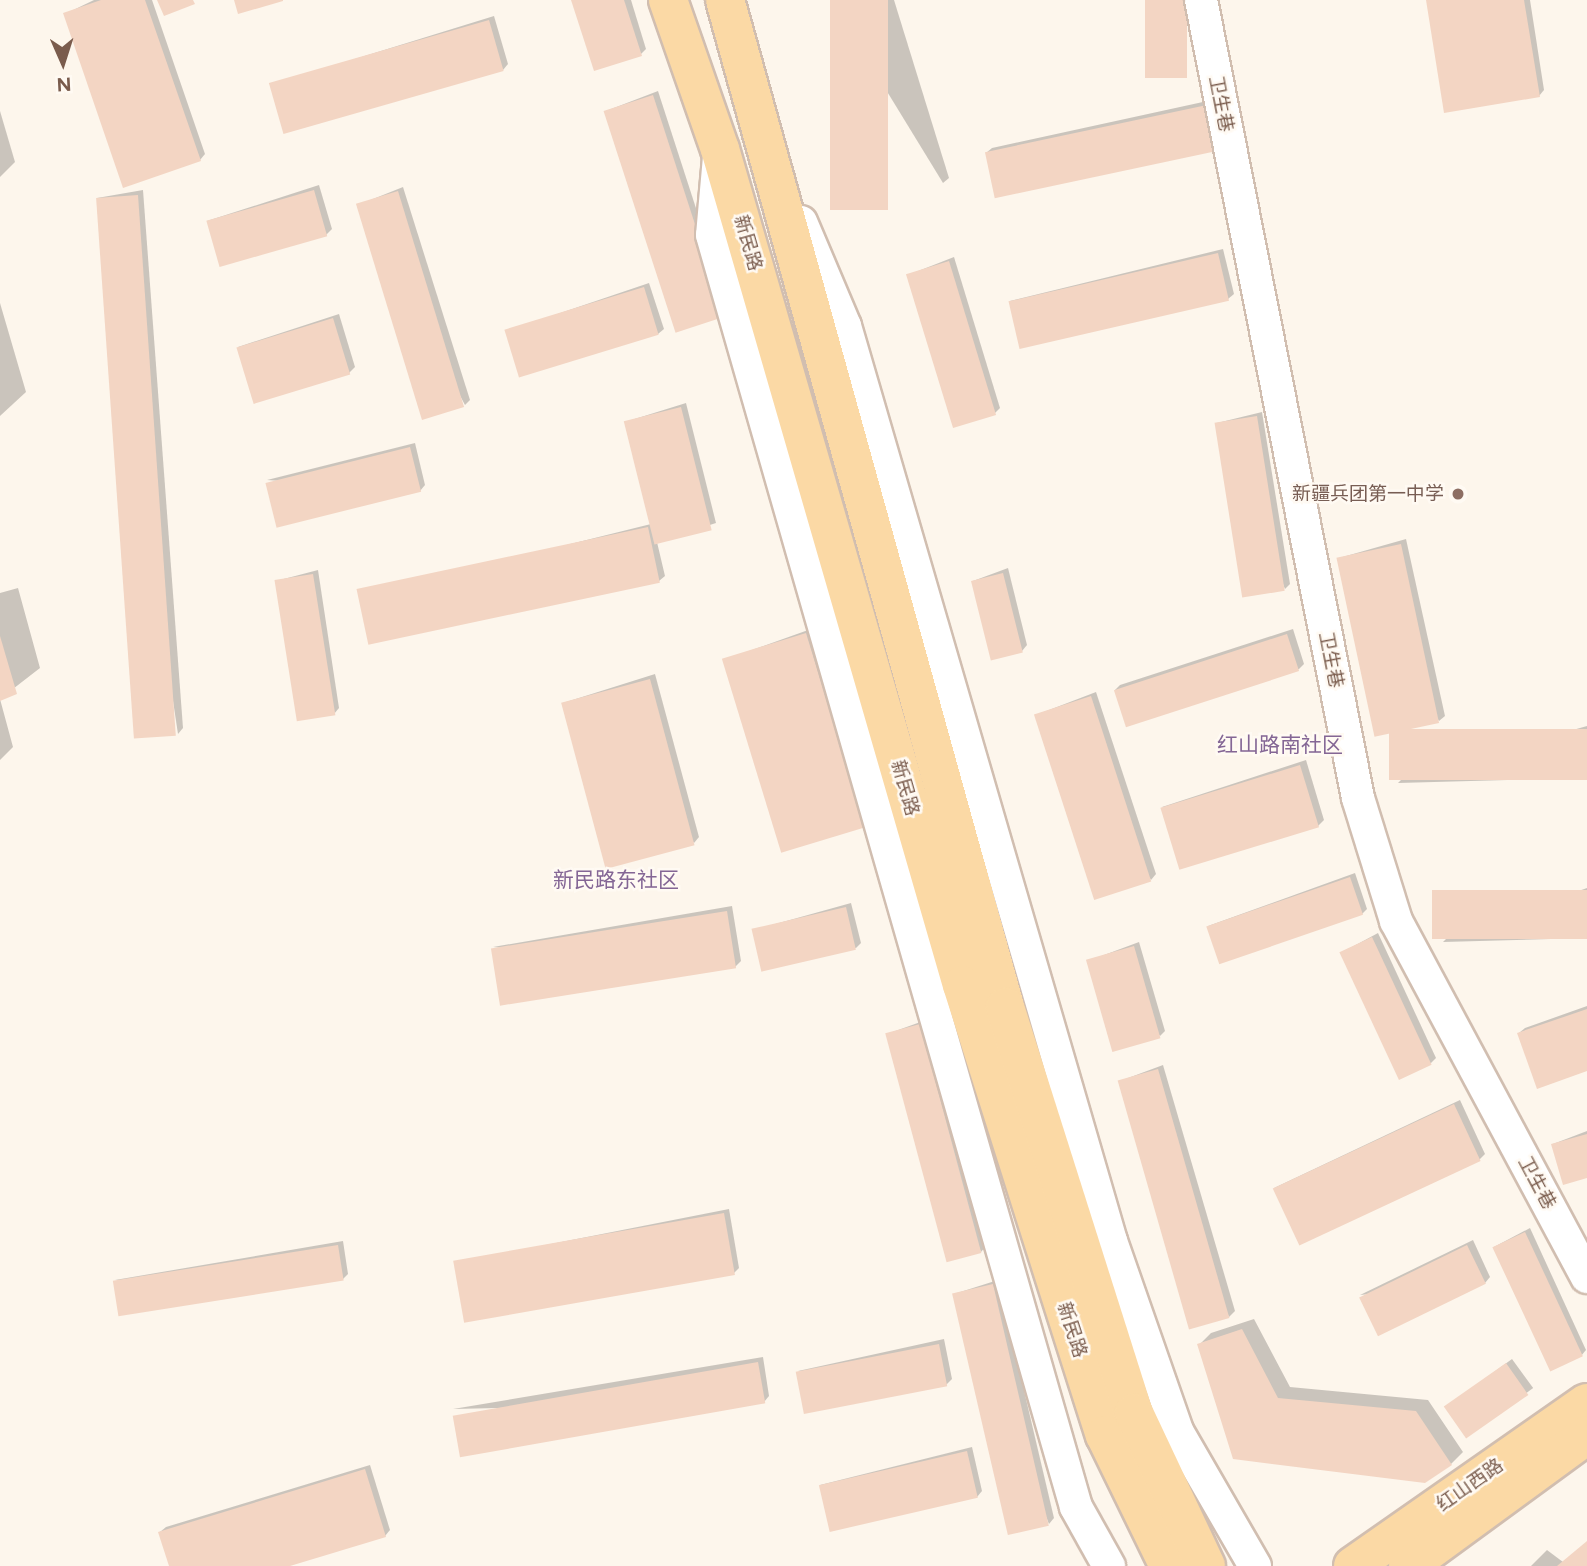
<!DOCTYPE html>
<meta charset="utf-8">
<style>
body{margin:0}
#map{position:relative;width:1587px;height:1566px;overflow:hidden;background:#fdf6ec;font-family:Figtree,"Noto Sans SC",sans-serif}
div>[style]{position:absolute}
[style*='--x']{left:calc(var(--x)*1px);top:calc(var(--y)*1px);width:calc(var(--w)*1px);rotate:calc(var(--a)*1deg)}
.shadow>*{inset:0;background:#0003;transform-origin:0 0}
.building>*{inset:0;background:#f3d5c3;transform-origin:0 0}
.roads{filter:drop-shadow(2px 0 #d1beb0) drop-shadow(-2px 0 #d1beb0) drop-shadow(0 2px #d1beb0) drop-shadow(0 -2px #d1beb0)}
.minor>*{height:32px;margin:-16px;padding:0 16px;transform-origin:16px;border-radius:16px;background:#fff}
.major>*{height:38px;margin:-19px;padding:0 19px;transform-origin:19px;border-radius:19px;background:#fbd9a5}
.dots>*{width:19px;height:19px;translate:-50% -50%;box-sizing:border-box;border:4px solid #fffaf3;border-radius:50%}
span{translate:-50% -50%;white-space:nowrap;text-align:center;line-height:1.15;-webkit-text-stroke:5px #fffaf3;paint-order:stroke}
.street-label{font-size:19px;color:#7a5c4d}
.education-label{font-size:19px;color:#785e54}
.right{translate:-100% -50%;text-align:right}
.neighbourhood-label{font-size:21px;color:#846695}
.north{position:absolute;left:28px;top:28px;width:70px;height:70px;-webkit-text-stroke:5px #fffaf3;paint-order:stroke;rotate:177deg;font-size:19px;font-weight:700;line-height:28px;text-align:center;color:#7a5c4d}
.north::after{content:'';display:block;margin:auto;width:24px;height:32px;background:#7a5c4d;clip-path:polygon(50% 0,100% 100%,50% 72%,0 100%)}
</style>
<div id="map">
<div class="shadow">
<i style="clip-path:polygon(94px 0,152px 0,205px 154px,200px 160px,65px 14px)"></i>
<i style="clip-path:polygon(573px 0,631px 0,646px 49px,641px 54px)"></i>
<i style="clip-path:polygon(831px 0,894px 0,949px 178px,943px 183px)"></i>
<i style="clip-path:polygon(1428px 0,1530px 0,1544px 90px,1539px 96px)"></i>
<i style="clip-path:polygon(494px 16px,508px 64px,503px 70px,271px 85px)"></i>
<i style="clip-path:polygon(658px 91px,729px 310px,606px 111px)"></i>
<i style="clip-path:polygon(1212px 100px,1221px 143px,986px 153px,992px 148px)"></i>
<i style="clip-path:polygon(0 111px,15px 162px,0 177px)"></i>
<i style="clip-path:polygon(319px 185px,332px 229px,326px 235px,207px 221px)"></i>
<i style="clip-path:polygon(403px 187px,470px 400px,465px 405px,358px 205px)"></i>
<i style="clip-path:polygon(143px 190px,183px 728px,178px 734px,97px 198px)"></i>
<i style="clip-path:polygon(1223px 249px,1234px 294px,1228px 299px,1010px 301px)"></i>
<i style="clip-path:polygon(954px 257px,1000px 408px,994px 414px,908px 275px)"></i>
<i style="clip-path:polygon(649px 283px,664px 329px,658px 334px,507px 331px)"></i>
<i style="clip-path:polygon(0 303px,26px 392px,0 416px)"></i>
<i style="clip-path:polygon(339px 314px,355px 367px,349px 373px,238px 347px)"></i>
<i style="clip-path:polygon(686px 403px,716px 523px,657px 542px,665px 576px,659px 581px,360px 596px,651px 524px,625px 422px)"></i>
<i style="clip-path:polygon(1262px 412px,1290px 584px,1285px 589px,1217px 423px)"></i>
<i style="clip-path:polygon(415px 443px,425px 485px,420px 491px,267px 480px)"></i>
<i style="clip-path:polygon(1406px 539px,1445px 716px,1439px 721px,1339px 558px)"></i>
<i style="clip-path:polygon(1008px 568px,1027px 645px,1022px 651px,973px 581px)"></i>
<i style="clip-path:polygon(318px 570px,339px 708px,334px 714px,276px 581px)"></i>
<i style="clip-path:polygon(18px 588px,40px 668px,0 699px,13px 747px,0 760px,0 593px)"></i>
<i style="clip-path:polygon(811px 629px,871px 821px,724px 660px)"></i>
<i style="clip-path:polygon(1293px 629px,1304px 664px,1299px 669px,1126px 724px,1115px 690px,1120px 685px)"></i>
<i style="clip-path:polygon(655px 674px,699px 837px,694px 843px,563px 703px)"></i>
<i style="clip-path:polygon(1096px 692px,1156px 874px,1151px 880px,1036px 715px)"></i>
<i style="clip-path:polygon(1587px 726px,1587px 778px,1398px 783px,1403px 778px)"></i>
<i style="clip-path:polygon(1306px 760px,1324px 820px,1318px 826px,1162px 807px)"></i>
<i style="clip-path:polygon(1355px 873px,1367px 909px,1362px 914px,1208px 926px)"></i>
<i style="clip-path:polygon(1587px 888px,1587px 938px,1443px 942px,1448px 937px)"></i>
<i style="clip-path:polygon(851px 903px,861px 943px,856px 948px,754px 930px)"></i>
<i style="clip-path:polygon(732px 906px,741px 961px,735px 967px,493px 947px)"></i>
<i style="clip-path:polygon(1378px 933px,1436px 1058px,1430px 1064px,1341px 953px)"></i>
<i style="clip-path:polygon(1139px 942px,1165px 1031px,1160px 1036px,1088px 961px)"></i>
<i style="clip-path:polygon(1587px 1006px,1587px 1069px,1519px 1033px,1525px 1028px)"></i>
<i style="clip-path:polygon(926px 1020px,986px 1246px,981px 1252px,887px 1034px)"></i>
<i style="clip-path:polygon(1163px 1065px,1235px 1311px,1229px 1317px,1120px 1081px)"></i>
<i style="clip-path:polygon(1460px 1100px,1485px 1154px,1479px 1160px,1274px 1188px)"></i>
<i style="clip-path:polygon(1587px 1131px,1587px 1177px,1553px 1144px)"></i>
<i style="clip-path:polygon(729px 1209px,739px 1268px,734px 1273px,455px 1263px)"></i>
<i style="clip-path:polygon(1530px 1228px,1586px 1350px,1581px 1356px,1494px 1247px)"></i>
<i style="clip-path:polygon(1473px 1240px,1490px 1277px,1485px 1283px,1360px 1295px)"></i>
<i style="clip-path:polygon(343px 1241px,348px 1274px,343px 1279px,115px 1280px)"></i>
<i style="clip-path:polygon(998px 1280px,1054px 1518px,1049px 1524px,954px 1294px)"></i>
<i style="clip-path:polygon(1254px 1319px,1290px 1387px,1428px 1400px,1463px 1452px,1451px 1464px,1235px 1457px,1199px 1345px,1211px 1333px)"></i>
<i style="clip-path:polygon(944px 1339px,952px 1379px,946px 1385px,798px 1371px)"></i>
<i style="clip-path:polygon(763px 1357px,769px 1396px,764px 1402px,453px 1409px)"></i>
<i style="left:1512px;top:1359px;width:36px;height:82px;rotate:54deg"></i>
<i style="clip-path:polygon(972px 1447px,982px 1491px,977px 1497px,820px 1485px)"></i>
<i style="clip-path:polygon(370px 1465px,390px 1530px,385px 1536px,284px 1566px,170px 1566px,160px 1532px,166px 1527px)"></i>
<i style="clip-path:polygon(1587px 1542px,1587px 1566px,1531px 1566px,1547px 1550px,1563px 1562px)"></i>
</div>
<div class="building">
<i style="clip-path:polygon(101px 0,145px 0,201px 161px,123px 188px,63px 13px)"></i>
<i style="clip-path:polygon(157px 0,193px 0,195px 4px,164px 16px)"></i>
<i style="clip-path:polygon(234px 0,283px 0,283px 1px,238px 14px)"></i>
<i style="clip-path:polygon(571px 0,624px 0,642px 56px,594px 71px)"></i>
<i style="left:830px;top:0;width:58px;height:210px"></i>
<i style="left:1145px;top:0;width:42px;height:78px"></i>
<i style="clip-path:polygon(1426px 0,1524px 0,1540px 97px,1444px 113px)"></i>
<i style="left:489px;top:20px;width:53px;height:229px;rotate:74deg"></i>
<i style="left:653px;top:95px;width:233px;height:52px;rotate:72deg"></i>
<i style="left:1207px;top:105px;width:47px;height:227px;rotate:78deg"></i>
<i style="left:314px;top:190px;width:48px;height:112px;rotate:74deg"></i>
<i style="left:398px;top:191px;width:226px;height:44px;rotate:73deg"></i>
<i style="left:138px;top:195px;width:542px;height:42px;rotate:86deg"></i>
<i style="left:1218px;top:253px;width:49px;height:215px;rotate:77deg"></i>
<i style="left:949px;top:261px;width:161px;height:45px;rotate:73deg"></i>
<i style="left:644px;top:287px;width:50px;height:146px;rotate:73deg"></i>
<i style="left:333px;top:318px;width:59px;height:101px;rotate:73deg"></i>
<i style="left:681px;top:407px;width:127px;height:59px;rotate:76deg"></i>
<i style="left:1257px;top:416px;width:177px;height:43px;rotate:81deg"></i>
<i style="left:410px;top:447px;width:46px;height:149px;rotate:76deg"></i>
<i style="left:648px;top:527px;width:57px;height:298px;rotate:78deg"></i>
<i style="left:1401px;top:544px;width:183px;height:66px;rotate:78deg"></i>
<i style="left:1003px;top:573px;width:82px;height:33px;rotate:76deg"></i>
<i style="left:313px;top:574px;width:143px;height:39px;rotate:81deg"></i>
<i style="left:806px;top:633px;width:203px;height:88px;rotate:73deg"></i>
<i style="left:1287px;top:634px;width:39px;height:182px;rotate:72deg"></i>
<i style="clip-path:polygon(0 636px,17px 694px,0 701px)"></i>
<i style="left:650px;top:679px;width:172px;height:92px;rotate:75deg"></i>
<i style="left:1091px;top:696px;width:195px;height:60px;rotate:72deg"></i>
<i style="left:1587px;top:729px;width:51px;height:198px;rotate:90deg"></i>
<i style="left:1300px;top:765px;width:65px;height:146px;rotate:73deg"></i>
<i style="left:1350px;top:877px;width:40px;height:152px;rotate:71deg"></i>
<i style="left:1587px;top:890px;width:49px;height:155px;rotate:90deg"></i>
<i style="left:846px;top:907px;width:44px;height:97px;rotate:77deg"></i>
<i style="left:727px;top:911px;width:58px;height:239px;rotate:81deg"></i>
<i style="left:1372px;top:937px;width:141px;height:36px;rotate:65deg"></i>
<i style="left:1134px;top:946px;width:96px;height:50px;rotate:74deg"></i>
<i style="clip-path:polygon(1587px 1009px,1587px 1071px,1537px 1089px,1517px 1033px)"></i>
<i style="left:920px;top:1024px;width:237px;height:36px;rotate:75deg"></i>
<i style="left:1158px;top:1069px;width:259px;height:42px;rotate:74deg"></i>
<i style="left:1454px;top:1104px;width:63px;height:200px;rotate:65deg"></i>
<i style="clip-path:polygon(1587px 1134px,1587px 1178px,1563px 1185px,1551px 1144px)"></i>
<i style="left:724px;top:1213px;width:63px;height:275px;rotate:80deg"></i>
<i style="left:1525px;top:1232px;width:137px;height:36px;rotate:65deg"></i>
<i style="left:338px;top:1245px;width:36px;height:228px;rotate:81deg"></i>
<i style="left:1467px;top:1245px;width:43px;height:120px;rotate:64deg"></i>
<i style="left:993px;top:1284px;width:248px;height:42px;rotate:77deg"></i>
<i style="clip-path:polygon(1242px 1329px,1278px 1398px,1416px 1411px,1452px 1465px,1425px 1483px,1233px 1459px,1197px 1344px)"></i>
<i style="left:939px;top:1344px;width:43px;height:146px;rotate:79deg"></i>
<i style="left:758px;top:1362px;width:42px;height:310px;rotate:80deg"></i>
<i style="left:1506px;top:1363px;width:39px;height:76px;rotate:55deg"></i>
<i style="left:967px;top:1451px;width:48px;height:152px;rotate:77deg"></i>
<i style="clip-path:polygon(365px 1469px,386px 1537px,290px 1566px,169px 1566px,158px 1532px)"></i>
<i style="clip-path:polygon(1587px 1541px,1587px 1566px,1557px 1566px)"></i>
</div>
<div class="roads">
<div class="minor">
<i style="--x:1201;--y:0;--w:813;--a:78.87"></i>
<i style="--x:1358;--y:798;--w:129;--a:72.8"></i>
<i style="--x:1396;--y:921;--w:404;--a:61.8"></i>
<i style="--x:719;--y:157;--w:78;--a:95.1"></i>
<i style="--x:712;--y:235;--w:1323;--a:74.03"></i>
<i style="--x:1076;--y:1507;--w:68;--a:60.8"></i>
<i style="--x:801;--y:222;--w:113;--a:67.1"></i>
<i style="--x:845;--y:326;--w:953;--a:73.79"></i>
<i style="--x:1111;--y:1241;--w:201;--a:70.8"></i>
<i style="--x:1177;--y:1431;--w:156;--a:60"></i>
</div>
<div class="major">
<i style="--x:668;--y:0;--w:158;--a:70.8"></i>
<i style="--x:720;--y:149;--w:870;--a:73.86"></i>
<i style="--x:962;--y:985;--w:472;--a:72.4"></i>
<i style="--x:1105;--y:1435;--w:146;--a:64"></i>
<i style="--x:725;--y:0;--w:1045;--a:74.46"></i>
<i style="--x:1005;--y:1007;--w:426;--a:72.4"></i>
<i style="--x:1134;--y:1413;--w:169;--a:64.8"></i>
<i style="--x:1353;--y:1566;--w:285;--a:-34.9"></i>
<i style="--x:1408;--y:1566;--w:222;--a:-36.2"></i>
</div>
</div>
<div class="dots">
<i style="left:1458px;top:494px;background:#8d6e63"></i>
</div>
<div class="street-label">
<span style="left:1221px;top:104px;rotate:79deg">卫生巷</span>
<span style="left:748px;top:243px;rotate:74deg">新民路</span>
<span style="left:1331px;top:660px;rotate:79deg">卫生巷</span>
<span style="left:905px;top:788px;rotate:74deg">新民路</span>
<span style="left:1537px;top:1183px;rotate:62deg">卫生巷</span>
<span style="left:1072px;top:1330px;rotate:72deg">新民路</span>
<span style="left:1470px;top:1485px;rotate:-35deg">红山西路</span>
</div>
<div class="education-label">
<span class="right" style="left:1444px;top:494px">新疆兵团第一中学</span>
</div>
<div class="neighbourhood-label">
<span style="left:1280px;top:745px">红山路南社区</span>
<span style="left:616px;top:880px">新民路东社区</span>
</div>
<div class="north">N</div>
</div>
